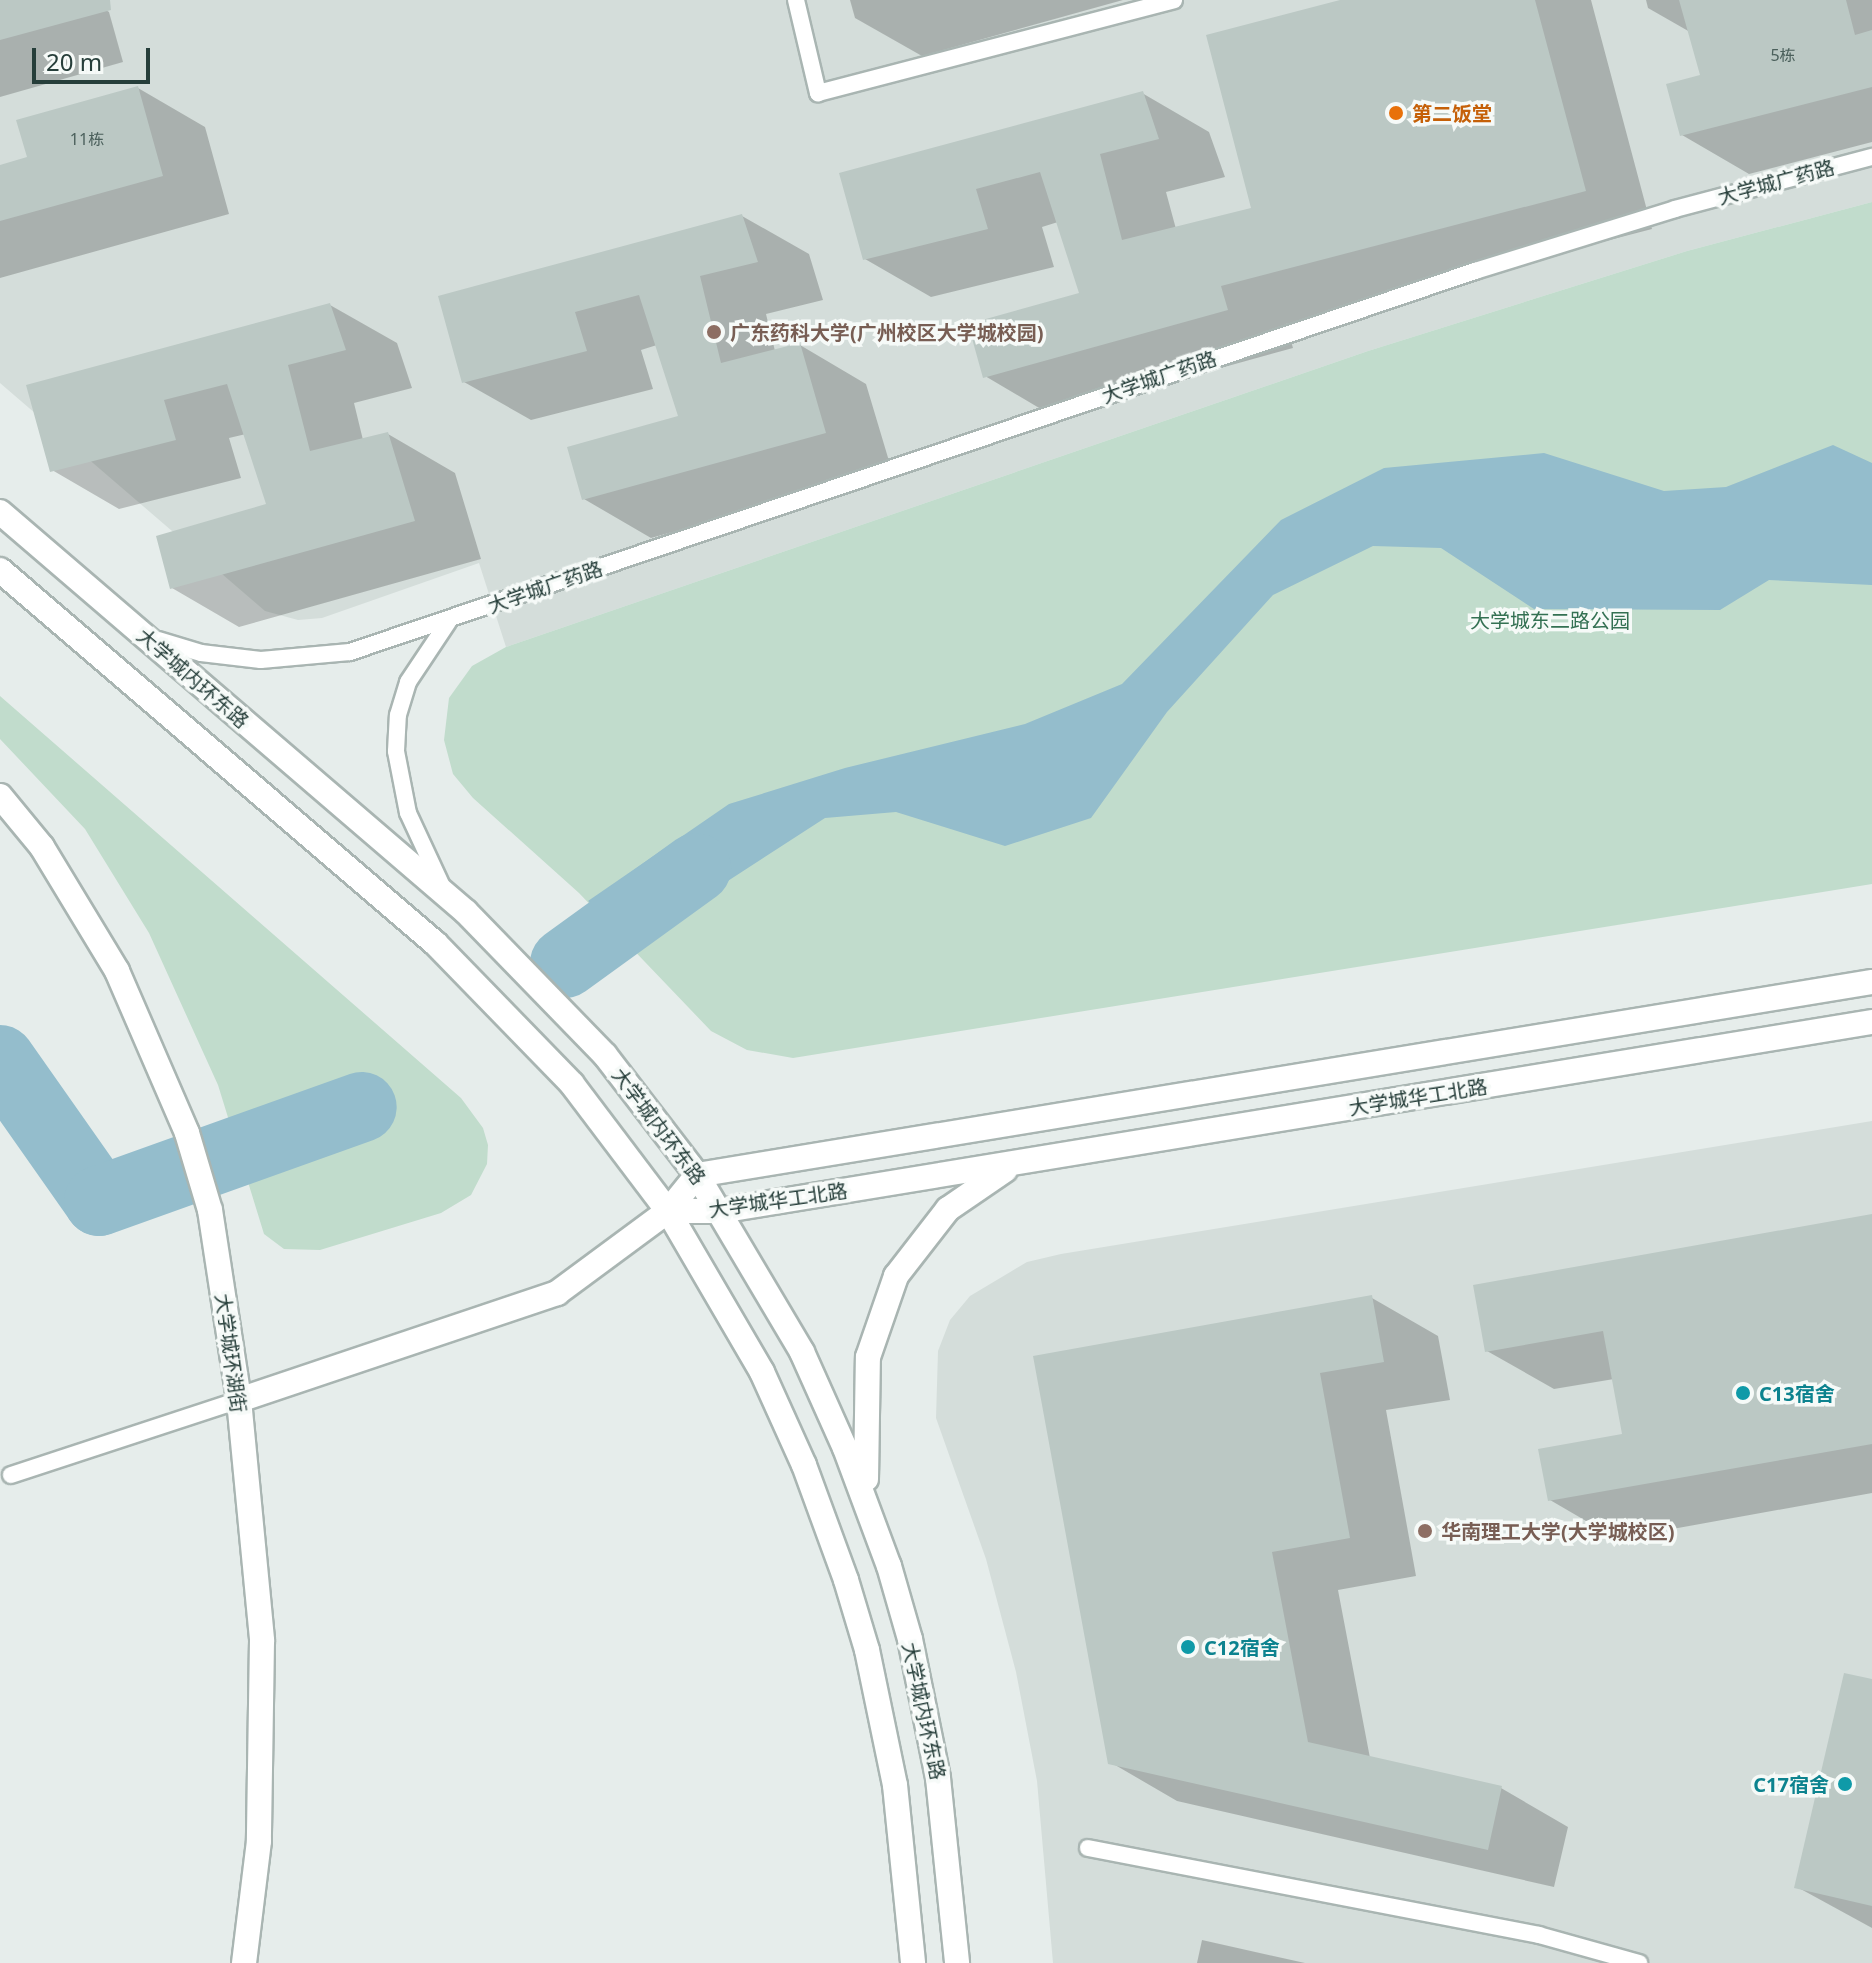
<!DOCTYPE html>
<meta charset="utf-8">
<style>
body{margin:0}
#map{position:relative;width:1872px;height:1963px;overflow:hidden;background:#e6edeb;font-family:"Noto Sans","Noto Sans SC",sans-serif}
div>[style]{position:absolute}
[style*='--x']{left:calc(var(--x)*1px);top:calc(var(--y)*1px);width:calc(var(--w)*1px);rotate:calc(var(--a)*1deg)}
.built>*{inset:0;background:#d4ddda}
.green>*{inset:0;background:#c1dccc}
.water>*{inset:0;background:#94bdcc}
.shadow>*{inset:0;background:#0003}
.river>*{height:70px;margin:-35px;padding:0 35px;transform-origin:35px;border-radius:35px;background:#94bdcc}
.building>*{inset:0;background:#bbc8c4}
.roads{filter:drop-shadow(2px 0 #a9b5b2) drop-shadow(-2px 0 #a9b5b2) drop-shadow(0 2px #a9b5b2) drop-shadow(0 -2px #a9b5b2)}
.service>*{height:16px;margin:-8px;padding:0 8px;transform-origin:8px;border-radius:8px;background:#fff}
.tertiary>*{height:24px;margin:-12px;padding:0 12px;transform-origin:12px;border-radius:12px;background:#fff}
.secondary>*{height:24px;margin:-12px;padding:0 12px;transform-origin:12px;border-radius:12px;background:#fff}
.dots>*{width:22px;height:22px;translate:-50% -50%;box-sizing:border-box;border:4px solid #f6faf8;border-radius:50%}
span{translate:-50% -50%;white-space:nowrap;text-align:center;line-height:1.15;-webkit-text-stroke:7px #f6faf8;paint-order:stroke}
.number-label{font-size:16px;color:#4b605c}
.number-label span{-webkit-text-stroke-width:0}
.food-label{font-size:20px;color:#c56008;font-weight:700}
.left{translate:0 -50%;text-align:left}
.street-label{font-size:20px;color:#263e3a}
.education-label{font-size:20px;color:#785e54;font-weight:700}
.park-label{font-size:20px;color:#347153}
.culture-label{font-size:20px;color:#0d838f;font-weight:700}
.right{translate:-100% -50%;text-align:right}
.scale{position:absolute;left:32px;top:48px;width:118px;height:36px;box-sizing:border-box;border:4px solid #263e3a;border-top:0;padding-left:10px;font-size:24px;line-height:28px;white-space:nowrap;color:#263e3a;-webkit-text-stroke:6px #f6faf8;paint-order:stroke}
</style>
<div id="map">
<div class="built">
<i style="clip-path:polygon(0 0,1872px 0,1872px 202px,1687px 251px,1368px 351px,506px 647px,479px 563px,322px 618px,298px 620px,265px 611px,0 383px)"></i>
<i style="clip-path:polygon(1872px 1121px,1872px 1963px,1053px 1963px,1037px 1781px,1016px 1672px,986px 1559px,936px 1418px,938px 1351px,950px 1320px,970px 1296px,1027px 1262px,1061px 1254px)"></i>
</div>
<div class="green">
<i style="clip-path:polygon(1872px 202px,1872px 884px,793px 1058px,747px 1050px,711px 1031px,579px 893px,473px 798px,453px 774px,444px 740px,449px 698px,472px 666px,506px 647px,1368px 351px,1687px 251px)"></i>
<i style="clip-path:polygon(0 696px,461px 1098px,483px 1128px,488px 1145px,487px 1164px,471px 1195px,441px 1213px,320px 1250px,284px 1249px,264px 1234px,218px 1085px,149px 933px,85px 829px,0 739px)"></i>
</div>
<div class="water">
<i style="clip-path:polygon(1833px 445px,1872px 463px,1872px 585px,1769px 580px,1720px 610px,1534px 609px,1441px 548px,1373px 546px,1273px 595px,1167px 712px,1091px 818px,1005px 846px,896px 812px,825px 818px,640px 938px,588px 901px,729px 804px,845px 768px,1025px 724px,1122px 684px,1281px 520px,1384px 468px,1544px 453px,1664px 491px,1726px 487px)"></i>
</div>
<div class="shadow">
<i style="clip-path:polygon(0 0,89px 0,109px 12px,123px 62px,0 97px)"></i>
<i style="clip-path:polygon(850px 0,1123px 0,922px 56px,855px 18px)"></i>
<i style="clip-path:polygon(1348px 0,1591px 0,1652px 229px,1286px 324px,1293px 348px,1051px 415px,985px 376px,1082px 294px,1058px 222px,1042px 227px,1054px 267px,931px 297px,865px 259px,841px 175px,1142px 93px,1209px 132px,1225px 177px,1166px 192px,1176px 229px,1254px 209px)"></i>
<i style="clip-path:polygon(1646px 0,1872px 0,1872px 142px,1749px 174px,1682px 135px,1702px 76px,1690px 32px,1648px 8px)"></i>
<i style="clip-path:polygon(138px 88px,205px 127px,229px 214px,0 278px,0 167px,29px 159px)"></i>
<i style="clip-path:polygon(742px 216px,809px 254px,823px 300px,766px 314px,775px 351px,800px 345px,866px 384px,892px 471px,651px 538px,584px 499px,680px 417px,657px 345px,641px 350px,653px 389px,531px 420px,464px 382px,441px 298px)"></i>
<i style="clip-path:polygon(330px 305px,397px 343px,412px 388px,354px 403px,363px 440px,388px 434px,455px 473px,481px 559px,239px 627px,172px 588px,269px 506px,246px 434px,229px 438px,241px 478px,119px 509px,52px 470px,29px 386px)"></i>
<i style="clip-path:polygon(1872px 1216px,1872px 1493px,1617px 1539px,1550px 1500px,1624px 1435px,1614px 1379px,1554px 1389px,1487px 1351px)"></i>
<i style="clip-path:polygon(1372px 1298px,1438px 1336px,1450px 1400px,1386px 1410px,1416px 1576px,1338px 1590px,1370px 1758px,1501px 1788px,1568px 1827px,1554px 1887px,1177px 1801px,1110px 1762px,1036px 1358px)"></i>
<i style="clip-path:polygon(1872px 1681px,1872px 1928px,1797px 1887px)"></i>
<i style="clip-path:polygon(1202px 1940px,1305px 1963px,1197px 1963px)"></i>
</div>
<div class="river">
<i style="--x:565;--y:963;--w:162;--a:-35.9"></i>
<i style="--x:0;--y:1060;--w:172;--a:54.9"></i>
<i style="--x:99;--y:1201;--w:279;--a:-19.7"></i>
</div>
<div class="building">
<i style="clip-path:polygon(0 0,110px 0,111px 10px,0 40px)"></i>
<i style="clip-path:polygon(1340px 0,1535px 0,1586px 191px,1221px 286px,1228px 310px,983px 378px,968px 324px,1079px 293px,1040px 172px,976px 189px,988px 229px,863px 260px,839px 173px,1143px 91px,1159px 139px,1100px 154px,1122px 240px,1251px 208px,1206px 35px)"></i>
<i style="clip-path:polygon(1679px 0,1846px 0,1855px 35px,1872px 30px,1872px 87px,1680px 136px,1666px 84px,1700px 75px)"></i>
<i style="clip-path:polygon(138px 86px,163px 176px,0 221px,0 165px,27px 157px,16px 120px)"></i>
<i style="clip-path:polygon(742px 214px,758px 262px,700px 276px,721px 363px,800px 343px,826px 433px,582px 500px,567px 447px,678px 416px,639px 295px,575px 312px,587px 351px,462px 383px,438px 296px)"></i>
<i style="clip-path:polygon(330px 303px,346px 350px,288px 365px,310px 451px,388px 432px,415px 521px,170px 589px,156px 536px,266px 504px,227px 384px,164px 400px,176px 440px,50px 472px,26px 385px)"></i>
<i style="clip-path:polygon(1872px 1214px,1872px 1444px,1548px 1501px,1538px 1449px,1622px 1434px,1603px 1331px,1485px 1352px,1473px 1285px)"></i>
<i style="clip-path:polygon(1372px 1295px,1384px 1362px,1320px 1373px,1350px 1538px,1272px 1552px,1308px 1742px,1502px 1786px,1488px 1850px,1108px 1764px,1033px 1356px)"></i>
<i style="clip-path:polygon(1844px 1673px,1872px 1679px,1872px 1906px,1794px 1888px)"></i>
</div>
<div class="roads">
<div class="service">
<i style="--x:796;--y:0;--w:96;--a:76.7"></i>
<i style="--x:818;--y:93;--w:368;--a:-14.6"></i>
<i style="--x:158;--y:640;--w:45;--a:16.8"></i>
<i style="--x:201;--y:653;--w:60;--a:6.7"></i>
<i style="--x:261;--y:660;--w:89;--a:-5.1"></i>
<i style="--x:350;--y:652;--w:1188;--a:-18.71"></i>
<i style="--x:1475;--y:271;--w:209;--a:-17.2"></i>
<i style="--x:1675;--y:209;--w:204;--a:-14.8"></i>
<i style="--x:441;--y:884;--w:78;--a:-114.9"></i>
<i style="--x:408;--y:813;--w:63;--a:-101"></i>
<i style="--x:396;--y:751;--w:36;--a:-87"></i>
<i style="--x:398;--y:715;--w:34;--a:-73"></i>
<i style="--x:408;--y:682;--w:72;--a:-56.3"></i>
<i style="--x:11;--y:1475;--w:240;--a:-18.2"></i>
<i style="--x:1088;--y:1848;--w:459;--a:10.9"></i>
<i style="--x:1539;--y:1935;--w:104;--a:15.6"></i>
</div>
<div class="tertiary">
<i style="--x:0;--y:796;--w:66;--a:50.5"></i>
<i style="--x:42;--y:847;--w:145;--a:58.8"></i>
<i style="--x:117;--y:971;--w:176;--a:66.6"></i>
<i style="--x:187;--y:1133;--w:80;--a:73.4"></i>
<i style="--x:210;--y:1210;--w:192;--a:81.3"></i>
<i style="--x:239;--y:1400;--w:242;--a:84.5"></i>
<i style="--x:262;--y:1641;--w:200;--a:90.9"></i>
<i style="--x:259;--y:1841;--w:123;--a:97"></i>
<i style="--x:239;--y:1400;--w:336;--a:-18.6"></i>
<i style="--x:557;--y:1293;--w:138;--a:-36.5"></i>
</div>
<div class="secondary">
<i style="--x:0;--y:512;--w:614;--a:40.64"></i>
<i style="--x:466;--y:912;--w:199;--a:45.8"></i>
<i style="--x:605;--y:1055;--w:151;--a:52.5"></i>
<i style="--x:697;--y:1175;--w:206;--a:59.3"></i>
<i style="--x:802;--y:1352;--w:105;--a:65.9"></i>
<i style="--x:845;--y:1448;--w:126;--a:69.6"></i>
<i style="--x:889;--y:1566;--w:76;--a:74"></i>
<i style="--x:910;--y:1639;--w:142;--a:78.6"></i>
<i style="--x:938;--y:1778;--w:186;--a:84.1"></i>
<i style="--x:0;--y:570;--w:574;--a:40.62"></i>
<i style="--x:436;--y:944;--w:195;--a:45.8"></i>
<i style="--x:572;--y:1084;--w:159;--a:52.9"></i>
<i style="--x:668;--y:1211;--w:186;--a:59.7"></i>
<i style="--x:762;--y:1372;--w:102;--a:65.7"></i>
<i style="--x:804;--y:1465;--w:122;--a:69.9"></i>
<i style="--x:846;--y:1580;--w:73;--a:73.3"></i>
<i style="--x:867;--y:1650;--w:138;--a:78.3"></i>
<i style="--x:895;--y:1785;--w:179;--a:84.2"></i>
<i style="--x:668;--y:1211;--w:46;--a:-51.1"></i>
<i style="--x:697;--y:1175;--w:1191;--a:-9.33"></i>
<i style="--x:668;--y:1211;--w:52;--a:0"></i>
<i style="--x:720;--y:1211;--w:1167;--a:-9.32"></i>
<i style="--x:866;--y:1479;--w:122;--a:-89.1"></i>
<i style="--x:868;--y:1357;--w:86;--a:-70.9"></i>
<i style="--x:896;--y:1276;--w:85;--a:-52.2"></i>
<i style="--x:948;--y:1209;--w:69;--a:-34.4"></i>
</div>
</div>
<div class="dots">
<i style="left:1396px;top:113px;background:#e8710a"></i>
<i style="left:714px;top:332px;background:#8d6e63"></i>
<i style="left:1743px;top:1393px;background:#0f9aa8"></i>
<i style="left:1425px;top:1531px;background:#8d6e63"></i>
<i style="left:1188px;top:1647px;background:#0f9aa8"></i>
<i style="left:1845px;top:1784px;background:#0f9aa8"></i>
</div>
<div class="number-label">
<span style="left:1783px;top:55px">5栋</span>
<span style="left:87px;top:139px">11栋</span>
</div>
<div class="food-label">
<span class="left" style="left:1412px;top:113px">第二饭堂</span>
</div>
<div class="street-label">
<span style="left:1776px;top:182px;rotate:-15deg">大学城广药路</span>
<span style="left:1159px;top:377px;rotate:-19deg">大学城广药路</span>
<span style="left:545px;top:587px;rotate:-19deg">大学城广药路</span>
<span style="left:193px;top:678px;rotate:41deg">大学城内环东路</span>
<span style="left:1418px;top:1097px;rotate:-9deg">大学城华工北路</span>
<span style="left:659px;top:1126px;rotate:53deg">大学城内环东路</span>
<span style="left:778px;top:1200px;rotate:-8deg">大学城华工北路</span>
<span style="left:231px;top:1353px;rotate:82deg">大学城环湖街</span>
<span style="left:924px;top:1711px;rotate:78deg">大学城内环东路</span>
</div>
<div class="education-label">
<span class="left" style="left:730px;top:332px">广东药科大学(广州校区大学城校园)</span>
<span class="left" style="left:1441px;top:1531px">华南理工大学(大学城校区)</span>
</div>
<div class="park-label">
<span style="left:1550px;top:620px">大学城东二路公园</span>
</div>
<div class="culture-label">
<span class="left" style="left:1759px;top:1393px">C13宿舍</span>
<span class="left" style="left:1204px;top:1647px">C12宿舍</span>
<span class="right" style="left:1829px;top:1784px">C17宿舍</span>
</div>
<div class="scale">20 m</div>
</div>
